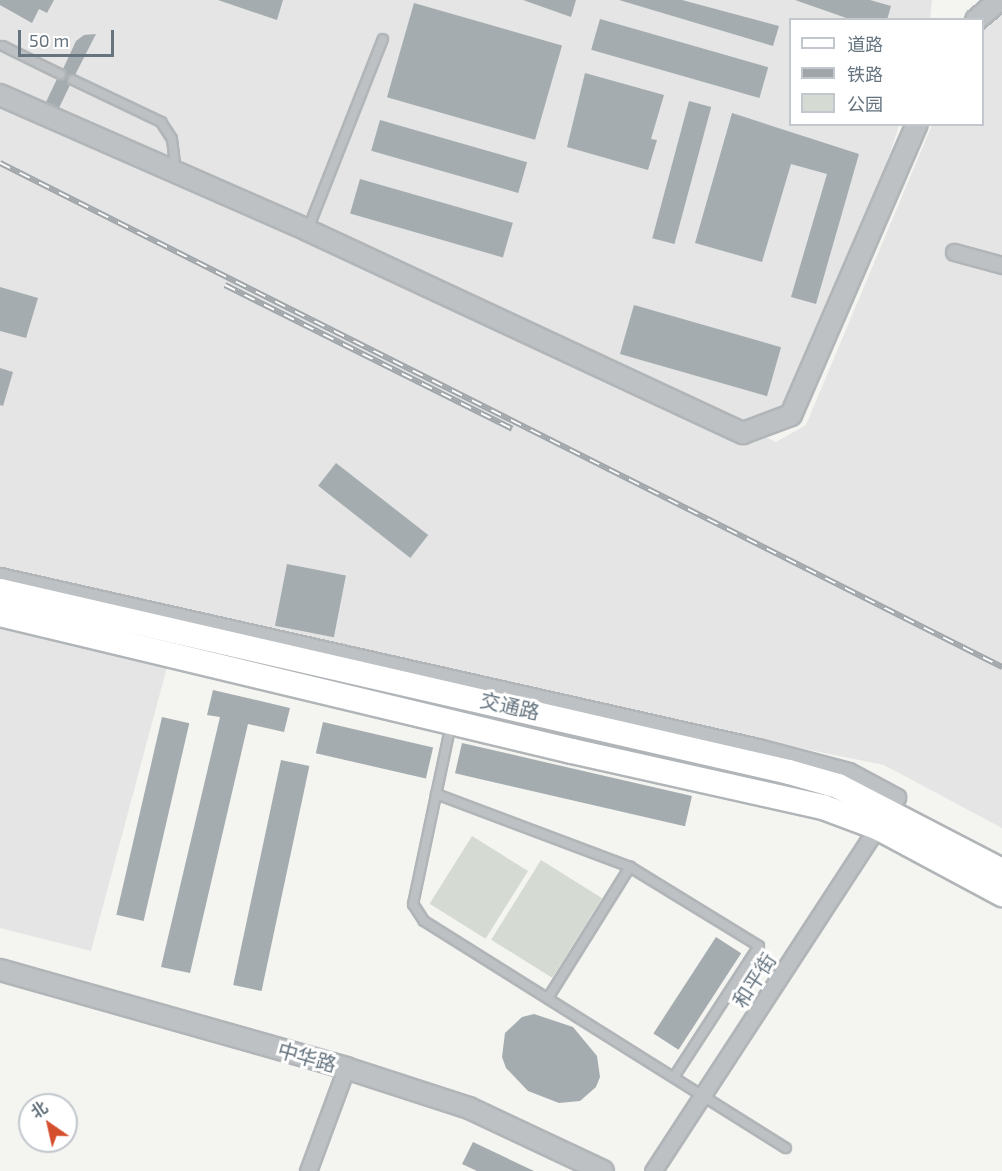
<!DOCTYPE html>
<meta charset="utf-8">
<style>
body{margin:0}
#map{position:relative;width:1002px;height:1171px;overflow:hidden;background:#f4f4f0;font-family:"Exo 2","Noto Sans SC",sans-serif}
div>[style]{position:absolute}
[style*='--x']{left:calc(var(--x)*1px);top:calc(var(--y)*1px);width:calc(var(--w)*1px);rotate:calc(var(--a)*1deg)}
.built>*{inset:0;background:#e4e5e4}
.green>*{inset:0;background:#d5dad2;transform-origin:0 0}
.building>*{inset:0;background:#a4acb0;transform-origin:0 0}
.roads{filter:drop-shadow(2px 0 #b1b5b8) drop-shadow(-2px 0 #b1b5b8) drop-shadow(0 2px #b1b5b8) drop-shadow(0 -2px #b1b5b8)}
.service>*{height:8px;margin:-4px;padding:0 4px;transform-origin:4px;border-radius:4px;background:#bdc1c4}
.minor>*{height:15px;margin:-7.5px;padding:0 7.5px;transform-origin:7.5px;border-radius:7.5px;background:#bdc1c4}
.tertiary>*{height:20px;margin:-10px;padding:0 10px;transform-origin:10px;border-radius:10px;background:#bdc1c4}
.primary>*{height:24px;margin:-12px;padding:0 12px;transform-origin:12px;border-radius:12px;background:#fff}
.rail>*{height:6px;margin-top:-3px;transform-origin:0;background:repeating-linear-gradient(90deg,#fff 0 11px,#9fa5a9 0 22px);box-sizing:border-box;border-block:2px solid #9fa5a9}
span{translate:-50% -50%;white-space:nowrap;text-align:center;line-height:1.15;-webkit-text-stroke:6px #fff;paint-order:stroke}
.street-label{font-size:20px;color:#65747f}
.legend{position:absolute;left:789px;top:18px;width:195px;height:108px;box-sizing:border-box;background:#fff;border:2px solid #c1c7cc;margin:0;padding:8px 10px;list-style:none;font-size:18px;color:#65747f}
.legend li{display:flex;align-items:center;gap:12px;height:30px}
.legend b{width:30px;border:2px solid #c1c7cc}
.north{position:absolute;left:18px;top:1093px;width:60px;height:60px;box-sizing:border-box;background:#fff;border:2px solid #c1c7cc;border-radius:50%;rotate:326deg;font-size:16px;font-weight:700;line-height:24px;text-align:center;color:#65747f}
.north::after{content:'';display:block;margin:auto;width:21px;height:27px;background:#d54f2f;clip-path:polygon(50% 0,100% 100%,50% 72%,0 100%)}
.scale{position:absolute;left:18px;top:30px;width:96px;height:27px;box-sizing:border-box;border:3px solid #65747f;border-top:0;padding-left:8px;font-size:18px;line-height:21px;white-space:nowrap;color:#65747f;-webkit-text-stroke:4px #fff;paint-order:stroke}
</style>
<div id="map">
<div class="built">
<i style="clip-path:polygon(0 0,932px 0,930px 19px,790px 20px,790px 124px,899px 125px,888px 160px,787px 408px,739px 424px,776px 442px,806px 425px,932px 125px,982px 124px,983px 31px,1002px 15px,1002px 828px,884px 765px,179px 622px,91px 951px,0 928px)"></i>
</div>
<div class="green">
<i style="left:472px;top:836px;width:66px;height:80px;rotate:32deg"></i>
<i style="left:541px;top:860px;width:72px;height:94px;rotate:32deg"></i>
</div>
<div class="building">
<i style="clip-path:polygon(0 0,54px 0,47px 13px,39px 9px,32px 23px,0 5px)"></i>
<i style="clip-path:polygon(218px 0,283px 0,277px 20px)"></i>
<i style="clip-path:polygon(523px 0,576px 0,571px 17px)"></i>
<i style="clip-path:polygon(619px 0,682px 0,779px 26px,773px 46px)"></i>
<i style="clip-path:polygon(795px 0,870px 0,891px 6px,887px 20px,852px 20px)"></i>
<i style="left:414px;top:3px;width:154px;height:98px;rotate:16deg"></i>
<i style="left:600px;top:19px;width:175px;height:32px;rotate:16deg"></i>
<i style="clip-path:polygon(96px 34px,75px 75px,68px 77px,70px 85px,59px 108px,46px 102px,57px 79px,66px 76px,63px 69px,76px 41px,84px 35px)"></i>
<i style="clip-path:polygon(585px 73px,664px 95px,651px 139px,657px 140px,648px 170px,567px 147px)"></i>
<i style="left:689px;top:101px;width:23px;height:142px;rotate:15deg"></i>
<i style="clip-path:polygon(732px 113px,859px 154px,816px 304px,791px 297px,827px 174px,791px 164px,762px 262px,695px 243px)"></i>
<i style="left:380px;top:120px;width:153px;height:32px;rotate:16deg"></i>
<i style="left:360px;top:179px;width:159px;height:36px;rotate:16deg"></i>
<i style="clip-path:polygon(0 287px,38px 298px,26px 338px,0 331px)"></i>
<i style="left:634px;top:305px;width:153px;height:51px;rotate:16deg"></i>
<i style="clip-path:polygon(0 368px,13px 372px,3px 406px,0 405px)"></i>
<i style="left:336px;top:463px;width:117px;height:29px;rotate:38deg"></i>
<i style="left:287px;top:564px;width:60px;height:63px;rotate:11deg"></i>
<i style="clip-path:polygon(213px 690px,290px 708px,284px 732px,248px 724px,190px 973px,161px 967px,220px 717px,207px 715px)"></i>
<i style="left:162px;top:717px;width:28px;height:203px;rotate:13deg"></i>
<i style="left:323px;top:722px;width:113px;height:32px;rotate:13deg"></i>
<i style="left:462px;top:743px;width:236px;height:31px;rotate:13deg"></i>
<i style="left:281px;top:760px;width:29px;height:230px;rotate:12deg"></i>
<i style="left:716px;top:937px;width:30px;height:115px;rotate:33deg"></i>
<i style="clip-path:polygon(534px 1014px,573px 1027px,597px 1056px,600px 1077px,596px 1087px,580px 1101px,559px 1103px,528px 1091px,506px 1068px,502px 1057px,505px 1033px,522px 1017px)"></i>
<i style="clip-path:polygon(473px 1142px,534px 1171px,477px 1171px,462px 1164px)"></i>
</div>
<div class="roads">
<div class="service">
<i style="--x:3;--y:46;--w:64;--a:26.2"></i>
<i style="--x:73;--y:80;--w:98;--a:25.5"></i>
<i style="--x:161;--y:122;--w:20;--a:57"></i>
<i style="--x:172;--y:139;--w:31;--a:83"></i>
<i style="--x:308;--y:229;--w:204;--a:-68.5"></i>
<i style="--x:451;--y:724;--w:184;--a:101.9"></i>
<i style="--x:413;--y:904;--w:20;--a:57"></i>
<i style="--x:424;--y:921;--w:427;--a:32.1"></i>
<i style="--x:436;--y:794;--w:207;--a:20.6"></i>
<i style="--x:630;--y:867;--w:151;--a:31.5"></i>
<i style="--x:759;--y:946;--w:156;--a:123"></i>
<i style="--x:548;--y:998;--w:155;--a:-58"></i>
</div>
<div class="minor">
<i style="--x:954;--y:252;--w:50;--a:15.2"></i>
<i style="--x:0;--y:576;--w:777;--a:12.71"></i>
<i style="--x:758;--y:747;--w:94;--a:14.8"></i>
<i style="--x:849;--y:771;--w:55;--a:28.4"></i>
<i style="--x:897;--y:797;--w:447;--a:123.1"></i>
<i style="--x:308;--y:1171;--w:110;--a:-69.7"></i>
</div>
<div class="tertiary">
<i style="--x:976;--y:20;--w:31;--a:-40"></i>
<i style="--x:0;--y:95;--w:335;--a:23.7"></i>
<i style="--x:307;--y:230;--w:481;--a:25"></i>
<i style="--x:743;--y:433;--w:51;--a:-20.6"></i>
<i style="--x:791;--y:415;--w:317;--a:-66.6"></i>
<i style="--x:0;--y:970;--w:360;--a:15.8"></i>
<i style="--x:346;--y:1068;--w:129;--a:18"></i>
<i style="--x:469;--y:1108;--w:148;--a:25.2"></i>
</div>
<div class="primary">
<i style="--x:0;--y:591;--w:809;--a:12.92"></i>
<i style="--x:789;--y:772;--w:51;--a:15.9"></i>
<i style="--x:838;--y:786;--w:185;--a:27.4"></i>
<i style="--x:0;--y:614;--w:588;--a:13.47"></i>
<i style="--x:572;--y:751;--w:257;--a:12.6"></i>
<i style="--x:823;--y:807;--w:60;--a:20.6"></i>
<i style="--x:879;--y:828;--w:140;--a:28.2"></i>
</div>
</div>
<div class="rail">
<i style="--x:0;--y:163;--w:1122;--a:26.7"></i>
<i style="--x:225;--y:285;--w:321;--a:26.6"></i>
</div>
<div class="street-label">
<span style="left:510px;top:706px;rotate:13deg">交通路</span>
<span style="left:754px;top:980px;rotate:-57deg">和平街</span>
<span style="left:307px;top:1057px;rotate:16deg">中华路</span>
</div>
<ul class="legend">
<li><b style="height:8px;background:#fff"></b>道路</li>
<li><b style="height:8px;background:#9fa5a9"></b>铁路</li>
<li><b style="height:16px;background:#d5dad2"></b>公园</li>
</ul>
<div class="north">北</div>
<div class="scale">50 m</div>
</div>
